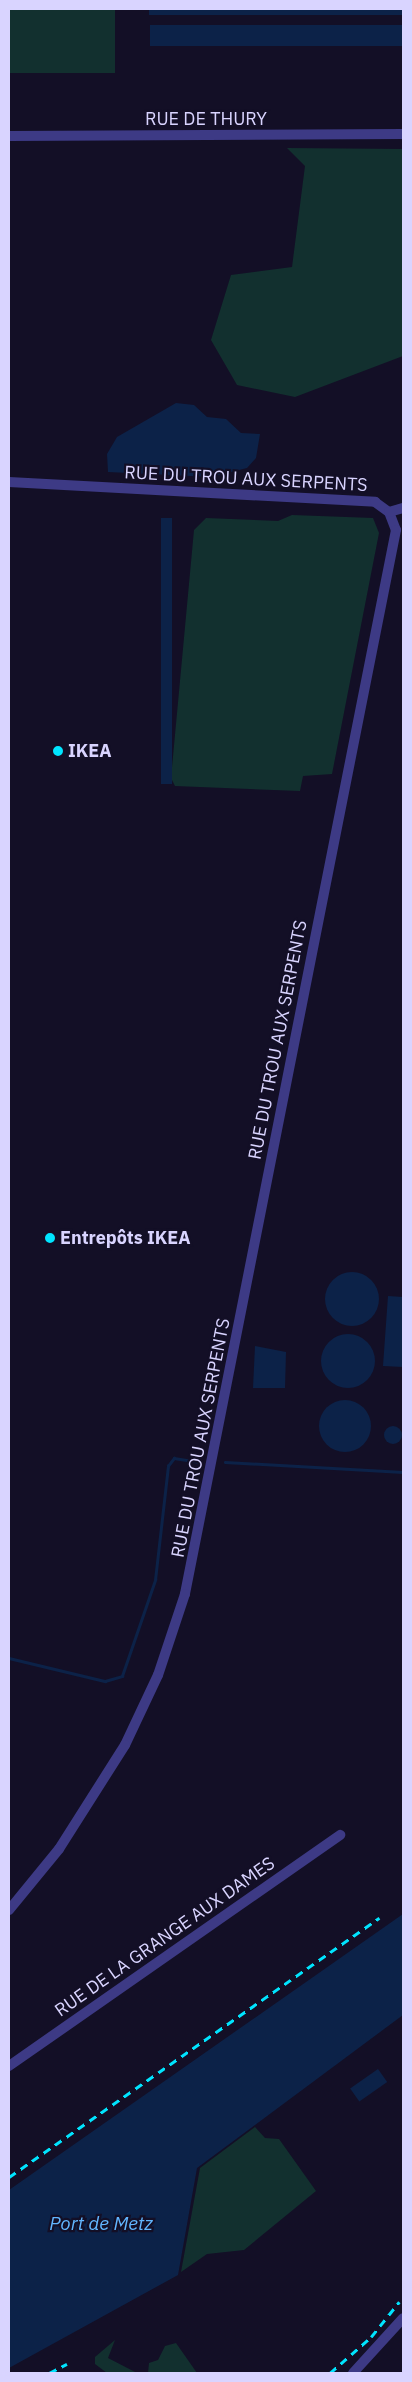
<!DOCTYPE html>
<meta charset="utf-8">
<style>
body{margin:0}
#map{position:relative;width:412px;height:2382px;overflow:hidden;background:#130f26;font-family:"IBM Plex Sans",sans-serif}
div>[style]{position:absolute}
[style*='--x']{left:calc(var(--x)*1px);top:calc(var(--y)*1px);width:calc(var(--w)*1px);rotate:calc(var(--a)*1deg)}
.green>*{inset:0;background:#12302f;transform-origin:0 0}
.water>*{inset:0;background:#0c2248;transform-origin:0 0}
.round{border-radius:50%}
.stream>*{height:2.5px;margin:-1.25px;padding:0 1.25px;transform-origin:1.25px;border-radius:1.25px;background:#0c2248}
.minor>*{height:10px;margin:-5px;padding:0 5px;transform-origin:5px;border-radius:5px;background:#3d3a85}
.rail>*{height:2.5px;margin-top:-1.25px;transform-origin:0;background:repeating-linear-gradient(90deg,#00e5ff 0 8px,transparent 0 14px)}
.dots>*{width:14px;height:14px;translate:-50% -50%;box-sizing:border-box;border:2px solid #130f26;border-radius:50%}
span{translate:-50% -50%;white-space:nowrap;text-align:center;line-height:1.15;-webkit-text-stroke:4.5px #130f26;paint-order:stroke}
.street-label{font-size:18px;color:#d9d4ff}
.poi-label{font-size:18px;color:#d9d4ff;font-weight:700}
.left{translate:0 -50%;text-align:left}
.water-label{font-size:19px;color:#62b6ff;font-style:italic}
.frame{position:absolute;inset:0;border:10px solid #d9d4ff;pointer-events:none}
</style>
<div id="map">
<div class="green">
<i style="left:9px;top:9px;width:106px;height:64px"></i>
<i style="clip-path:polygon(287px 148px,403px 149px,403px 356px,295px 397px,237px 385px,211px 340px,231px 275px,292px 267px,305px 166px)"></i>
<i style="clip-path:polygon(292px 515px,373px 518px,379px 533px,332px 774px,303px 776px,300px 791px,175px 786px,171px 778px,194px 530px,206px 518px,278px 521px)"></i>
<i style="clip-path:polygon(255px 2127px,265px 2138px,279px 2139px,316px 2191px,244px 2250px,207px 2254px,181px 2272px,200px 2168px)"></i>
<i style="clip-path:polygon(115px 2340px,108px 2358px,137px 2373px,107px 2373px,95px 2364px,95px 2357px)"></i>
<i style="clip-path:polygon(176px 2343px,197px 2373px,148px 2373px,149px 2363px,158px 2360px,165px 2346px)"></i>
</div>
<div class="water">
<i style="left:149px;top:9px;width:254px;height:6px"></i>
<i style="left:150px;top:25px;width:253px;height:21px"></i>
<i style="clip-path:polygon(176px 403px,194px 405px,207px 417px,226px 419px,241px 433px,260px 434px,256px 458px,247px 468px,211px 477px,108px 472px,107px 454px,117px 437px)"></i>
<i style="left:161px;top:518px;width:11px;height:266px"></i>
<i class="round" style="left:325px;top:1272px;width:54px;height:54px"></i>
<i style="clip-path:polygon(388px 1296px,403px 1297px,403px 1367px,383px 1366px)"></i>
<i class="round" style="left:321px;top:1334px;width:54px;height:54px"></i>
<i style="clip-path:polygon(255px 1346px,286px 1352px,285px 1388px,253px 1388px)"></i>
<i class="round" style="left:319px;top:1400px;width:52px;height:52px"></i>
<i class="round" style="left:384px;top:1426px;width:18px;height:18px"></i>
<i style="clip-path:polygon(403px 1914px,403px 2015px,197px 2168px,178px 2275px,9px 2368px,9px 2190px)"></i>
<i style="left:378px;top:2069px;width:16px;height:34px;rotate:55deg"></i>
</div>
<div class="stream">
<i style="--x:225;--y:1462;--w:178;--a:3.2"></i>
<i style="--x:9;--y:1658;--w:99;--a:13.5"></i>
<i style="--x:105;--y:1681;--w:18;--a:-16"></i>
<i style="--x:122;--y:1676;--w:102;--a:-71"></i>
<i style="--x:155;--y:1580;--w:115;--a:-83.5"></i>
<i style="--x:168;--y:1466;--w:10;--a:-53"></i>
<i style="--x:174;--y:1458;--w:26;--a:9"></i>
</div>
<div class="minor">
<i style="--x:9;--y:136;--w:394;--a:-0.3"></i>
<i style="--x:9;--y:482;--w:367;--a:3.1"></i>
<i style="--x:375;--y:502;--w:17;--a:36"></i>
<i style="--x:389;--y:512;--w:19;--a:69"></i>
<i style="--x:396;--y:530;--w:1085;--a:101.22"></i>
<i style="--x:185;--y:1594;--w:85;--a:108.4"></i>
<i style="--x:158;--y:1675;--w:77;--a:115.2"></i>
<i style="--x:125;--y:1745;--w:123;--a:122.4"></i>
<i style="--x:59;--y:1849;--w:79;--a:129.3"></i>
<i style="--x:389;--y:512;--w:15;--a:-16"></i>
<i style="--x:9;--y:2066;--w:404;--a:-34.9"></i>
<i style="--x:353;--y:2373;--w:74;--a:-47.7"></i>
</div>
<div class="rail">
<i style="--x:9;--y:2177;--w:452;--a:-35"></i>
<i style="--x:49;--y:2373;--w:20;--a:-27"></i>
<i style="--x:330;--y:2373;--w:55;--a:-41.3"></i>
<i style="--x:371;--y:2337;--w:45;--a:-51.3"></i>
</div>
<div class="dots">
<i style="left:58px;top:751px;background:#00e5ff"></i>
<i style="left:50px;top:1238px;background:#00e5ff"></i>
</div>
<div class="street-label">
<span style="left:206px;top:119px">RUE DE THURY</span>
<span style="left:246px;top:479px;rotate:3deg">RUE DU TROU AUX SERPENTS</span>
<span style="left:278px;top:1040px;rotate:-79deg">RUE DU TROU AUX SERPENTS</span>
<span style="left:201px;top:1438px;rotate:-79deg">RUE DU TROU AUX SERPENTS</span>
<span style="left:165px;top:1937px;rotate:-35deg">RUE DE LA GRANGE AUX DAMES</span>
</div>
<div class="poi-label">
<span class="left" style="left:68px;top:751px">IKEA</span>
<span class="left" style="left:60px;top:1238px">Entrepôts IKEA</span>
</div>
<div class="water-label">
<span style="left:101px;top:2224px">Port de Metz</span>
</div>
<div class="frame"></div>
</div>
